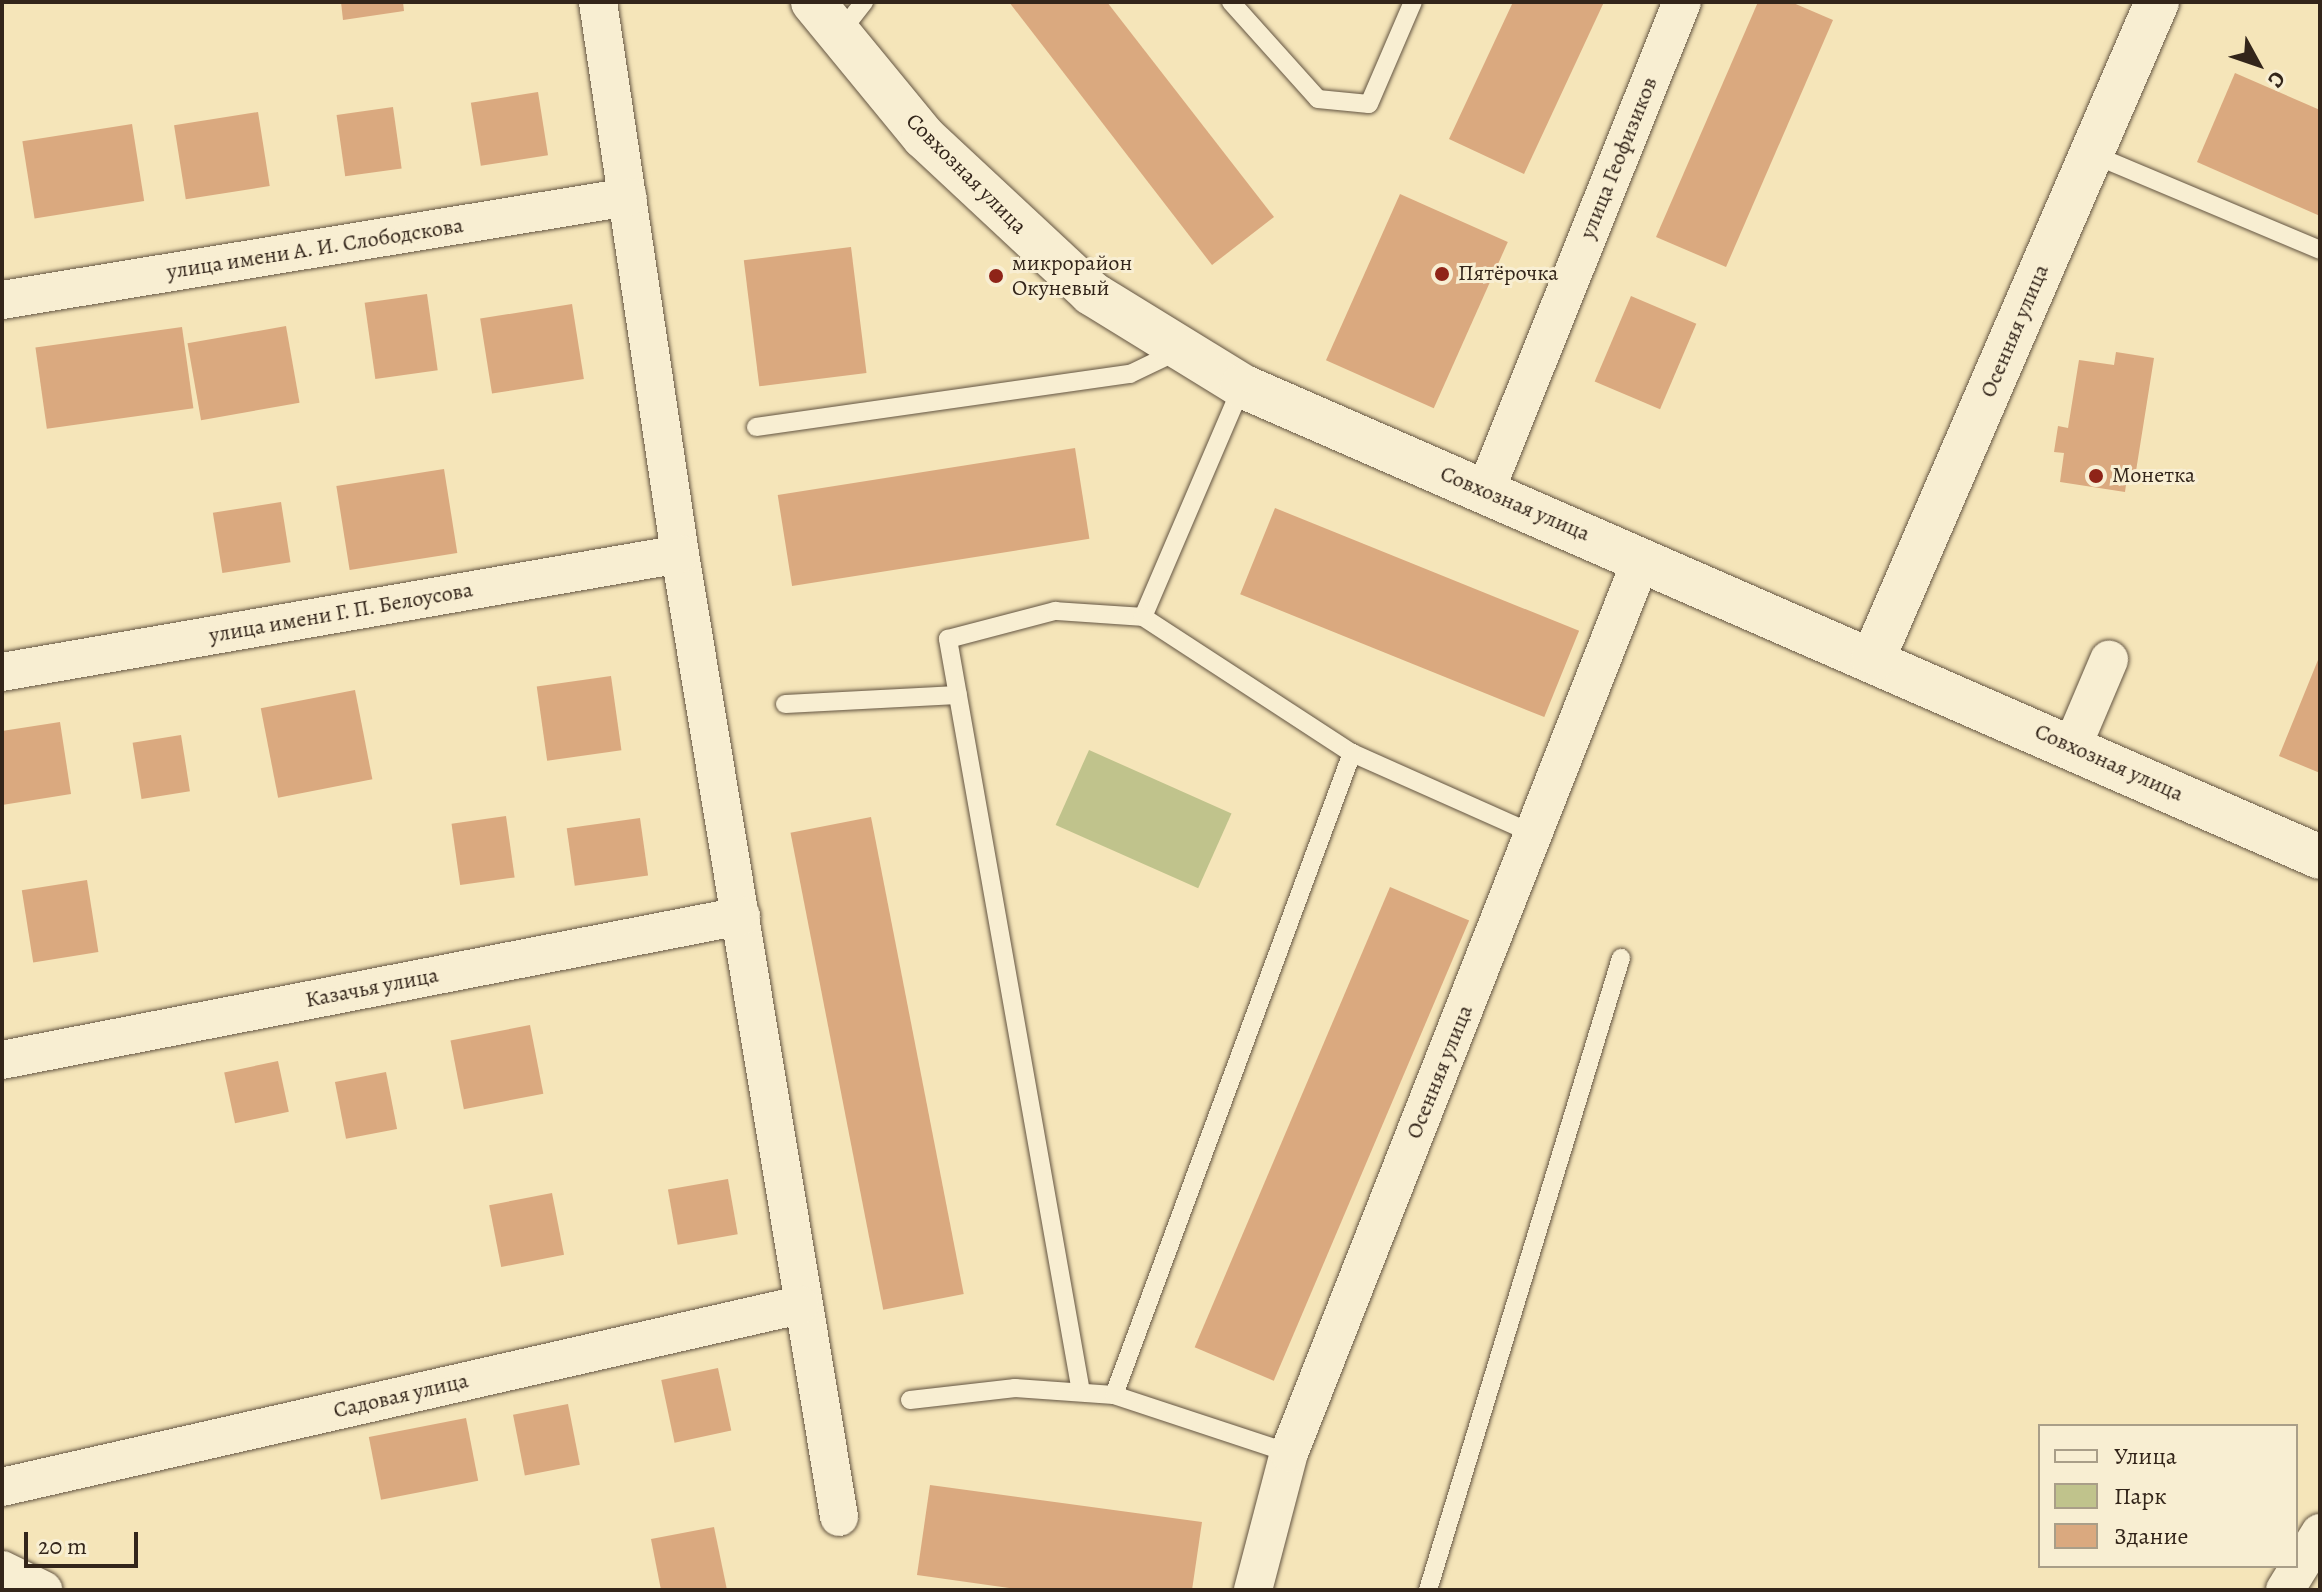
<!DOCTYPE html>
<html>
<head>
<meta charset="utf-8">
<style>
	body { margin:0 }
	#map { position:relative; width:2322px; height:1592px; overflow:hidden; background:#f5e5b9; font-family:Alegreya,serif }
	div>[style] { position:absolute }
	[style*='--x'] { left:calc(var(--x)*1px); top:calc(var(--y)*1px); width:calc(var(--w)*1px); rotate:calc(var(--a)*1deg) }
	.green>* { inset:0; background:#c0c38c; transform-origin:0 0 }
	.building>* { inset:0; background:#daa97f; transform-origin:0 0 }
	.roads { filter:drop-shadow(0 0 2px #645542) drop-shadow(0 0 2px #645542) }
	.lane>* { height:18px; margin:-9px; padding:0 9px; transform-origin:9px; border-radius:9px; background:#f8eed2 }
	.street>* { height:38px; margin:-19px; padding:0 19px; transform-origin:19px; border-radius:19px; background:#f8eed2 }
	.secondary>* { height:44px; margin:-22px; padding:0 22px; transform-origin:22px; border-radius:22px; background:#f8eed2 }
	.dots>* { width:22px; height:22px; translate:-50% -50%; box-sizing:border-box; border:4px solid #f8eed2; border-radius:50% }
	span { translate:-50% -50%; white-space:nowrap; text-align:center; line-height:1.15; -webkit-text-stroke:6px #f8eed2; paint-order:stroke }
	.street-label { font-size:22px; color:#33251a }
	.poi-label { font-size:22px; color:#33251a }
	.left { translate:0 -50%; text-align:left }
	.frame { position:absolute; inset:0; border:4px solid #33251a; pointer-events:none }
	.legend { position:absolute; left:2038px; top:1424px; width:260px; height:144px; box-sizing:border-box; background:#f8eed2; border:2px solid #a99e88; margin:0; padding:10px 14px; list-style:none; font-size:24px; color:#33251a }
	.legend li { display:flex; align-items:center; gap:16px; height:40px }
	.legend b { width:40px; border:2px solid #a99e88 }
	.north { position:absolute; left:2218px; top:24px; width:80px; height:80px; -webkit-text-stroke:6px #f8eed2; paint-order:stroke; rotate:130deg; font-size:22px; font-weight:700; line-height:32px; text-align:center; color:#33251a }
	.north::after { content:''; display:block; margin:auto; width:28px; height:36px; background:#33251a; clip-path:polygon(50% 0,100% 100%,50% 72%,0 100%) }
	.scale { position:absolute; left:24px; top:1532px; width:114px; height:36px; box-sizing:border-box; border:4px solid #33251a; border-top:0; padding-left:10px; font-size:24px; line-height:28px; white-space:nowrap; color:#33251a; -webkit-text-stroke:6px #f8eed2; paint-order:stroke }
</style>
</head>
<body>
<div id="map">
	<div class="green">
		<div style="left:1089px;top:750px;width:156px;height:82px;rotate:24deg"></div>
	</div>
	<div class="building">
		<div style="clip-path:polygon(341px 2px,403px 2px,404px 11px,343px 20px)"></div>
		<div style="clip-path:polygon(1009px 2px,1107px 2px,1274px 217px,1212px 265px)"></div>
		<div style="clip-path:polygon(1513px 2px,1604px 2px,1524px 174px,1449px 139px)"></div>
		<div style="clip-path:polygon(1758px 2px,1791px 2px,1833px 20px,1726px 267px,1656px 237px)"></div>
		<div style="clip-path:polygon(2235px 73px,2320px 110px,2320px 216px,2197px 162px)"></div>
		<div style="left:538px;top:92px;width:64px;height:68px;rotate:81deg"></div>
		<div style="left:393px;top:107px;width:62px;height:57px;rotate:82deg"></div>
		<div style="left:258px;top:112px;width:75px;height:85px;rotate:81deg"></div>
		<div style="left:132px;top:124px;width:78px;height:111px;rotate:81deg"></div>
		<div style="left:1400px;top:194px;width:118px;height:182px;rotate:24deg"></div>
		<div style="left:851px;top:247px;width:127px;height:108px;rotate:83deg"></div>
		<div style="left:427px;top:294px;width:77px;height:63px;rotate:82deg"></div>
		<div style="left:1631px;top:296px;width:71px;height:93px;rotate:23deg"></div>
		<div style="left:572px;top:304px;width:76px;height:93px;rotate:81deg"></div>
		<div style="left:286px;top:326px;width:78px;height:100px;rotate:80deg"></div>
		<div style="left:182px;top:327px;width:82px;height:148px;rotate:82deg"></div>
		<div style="clip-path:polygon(2116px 352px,2154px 358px,2136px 471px,2128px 470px,2125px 492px,2060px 482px,2064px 453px,2054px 452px,2058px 426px,2068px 428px,2079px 360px,2114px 365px)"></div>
		<div style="left:1075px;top:448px;width:92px;height:301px;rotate:81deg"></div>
		<div style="left:444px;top:469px;width:85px;height:109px;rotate:81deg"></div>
		<div style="left:281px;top:502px;width:61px;height:69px;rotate:81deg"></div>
		<div style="left:1275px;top:508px;width:328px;height:93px;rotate:22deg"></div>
		<div style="clip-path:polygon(2320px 655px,2320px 773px,2279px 756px)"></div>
		<div style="left:611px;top:676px;width:75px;height:75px;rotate:82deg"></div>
		<div style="left:355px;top:690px;width:91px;height:96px;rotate:79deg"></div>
		<div style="clip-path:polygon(60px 722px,71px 794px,2px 805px,2px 731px)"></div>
		<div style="left:181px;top:735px;width:57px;height:49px;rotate:81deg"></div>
		<div style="left:506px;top:816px;width:62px;height:55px;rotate:82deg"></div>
		<div style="left:871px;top:817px;width:486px;height:82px;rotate:79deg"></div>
		<div style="left:640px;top:818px;width:58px;height:74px;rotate:82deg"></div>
		<div style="left:87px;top:880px;width:73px;height:66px;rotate:81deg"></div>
		<div style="left:1390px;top:887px;width:86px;height:500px;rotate:23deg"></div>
		<div style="left:530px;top:1025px;width:70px;height:81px;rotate:79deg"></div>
		<div style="left:278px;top:1061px;width:52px;height:55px;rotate:78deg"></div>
		<div style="left:386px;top:1072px;width:58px;height:52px;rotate:79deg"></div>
		<div style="left:728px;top:1179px;width:56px;height:61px;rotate:80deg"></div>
		<div style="left:552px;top:1193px;width:63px;height:64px;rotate:79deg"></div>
		<div style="left:718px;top:1368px;width:64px;height:58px;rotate:78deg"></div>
		<div style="left:568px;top:1404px;width:62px;height:56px;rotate:79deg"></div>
		<div style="left:466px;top:1418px;width:64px;height:99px;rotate:79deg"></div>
		<div style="clip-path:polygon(930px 1485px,1202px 1522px,1192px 1590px,1023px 1590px,917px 1575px)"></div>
		<div style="clip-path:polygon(714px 1527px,727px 1590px,661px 1590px,651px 1539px)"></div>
	</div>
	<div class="roads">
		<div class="lane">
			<div style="--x:1231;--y:2;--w:130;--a:48.1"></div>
			<div style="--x:1318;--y:99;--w:51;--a:5.6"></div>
			<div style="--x:1369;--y:104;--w:111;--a:-66.7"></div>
			<div style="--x:839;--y:34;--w:41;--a:-52"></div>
			<div style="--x:2092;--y:154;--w:247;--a:22.8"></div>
			<div style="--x:756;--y:427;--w:378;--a:-8.1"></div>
			<div style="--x:1130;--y:374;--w:55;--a:-25.6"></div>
			<div style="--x:1143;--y:617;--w:251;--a:-66.8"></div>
			<div style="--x:785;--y:704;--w:173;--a:-3"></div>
			<div style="--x:1081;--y:1392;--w:765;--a:-100.02"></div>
			<div style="--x:948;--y:639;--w:111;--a:-14.7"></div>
			<div style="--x:1055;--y:611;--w:88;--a:3.9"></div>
			<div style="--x:1143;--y:617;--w:249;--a:33.1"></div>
			<div style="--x:1352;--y:753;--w:199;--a:24"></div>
			<div style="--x:1114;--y:1395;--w:184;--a:18.3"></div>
			<div style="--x:910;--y:1400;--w:106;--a:-6.5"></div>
			<div style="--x:1015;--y:1388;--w:99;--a:4"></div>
			<div style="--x:1114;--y:1395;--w:685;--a:-69.66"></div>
			<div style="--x:1428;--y:1590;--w:661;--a:-73.02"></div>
		</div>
		<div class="street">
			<div style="--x:598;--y:2;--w:558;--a:81.55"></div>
			<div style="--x:680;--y:554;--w:976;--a:80.62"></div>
			<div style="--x:2;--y:300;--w:634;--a:-9.34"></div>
			<div style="--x:1485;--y:492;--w:528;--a:-68.1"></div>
			<div style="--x:2;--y:672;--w:688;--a:-9.87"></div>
			<div style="--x:2072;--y:747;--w:95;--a:-67"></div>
			<div style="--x:2;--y:1060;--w:753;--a:-11.03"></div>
			<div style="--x:2;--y:1487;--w:818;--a:-12.85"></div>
			<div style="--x:2;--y:1570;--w:46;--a:26"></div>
			<div style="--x:1253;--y:1590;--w:142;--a:-75.3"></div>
			<div style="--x:1289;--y:1453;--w:962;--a:-68.48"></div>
			<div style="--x:2285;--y:1590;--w:67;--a:-58.4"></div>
		</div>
		<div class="secondary">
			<div style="--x:813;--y:2;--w:175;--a:50.6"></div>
			<div style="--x:924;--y:137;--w:229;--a:43"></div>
			<div style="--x:1091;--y:293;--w:177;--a:31.6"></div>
			<div style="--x:1242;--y:386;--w:1176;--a:23.6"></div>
			<div style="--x:1873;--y:659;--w:716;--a:-66.62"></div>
		</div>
	</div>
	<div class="dots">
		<div style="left:1442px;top:274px;background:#8f2418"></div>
		<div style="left:996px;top:276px;background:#8f2418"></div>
		<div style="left:2096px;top:476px;background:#8f2418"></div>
	</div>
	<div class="street-label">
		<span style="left:1619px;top:158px;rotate:-68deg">улица Геофизиков</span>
		<span style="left:966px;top:174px;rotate:45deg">Совхозная улица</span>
		<span style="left:315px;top:249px;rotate:-9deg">улица имени А. И. Слободскова</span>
		<span style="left:2015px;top:331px;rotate:-67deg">Осенняя улица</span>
		<span style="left:1515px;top:504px;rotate:23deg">Совхозная улица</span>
		<span style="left:341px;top:613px;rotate:-10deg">улица имени Г. П. Белоусова</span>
		<span style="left:2109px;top:763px;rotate:24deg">Совхозная улица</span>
		<span style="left:372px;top:988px;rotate:-11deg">Казачья улица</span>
		<span style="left:1440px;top:1072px;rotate:-68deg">Осенняя улица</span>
		<span style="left:401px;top:1396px;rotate:-13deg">Садовая улица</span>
	</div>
	<div class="poi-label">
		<span class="left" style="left:1012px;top:276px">микрорайон<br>Окуневый</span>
		<span class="left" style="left:1458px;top:274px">Пятёрочка</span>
		<span class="left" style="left:2112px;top:476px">Монетка</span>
	</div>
	<div class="frame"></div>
	<ul class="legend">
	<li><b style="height:10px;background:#f8eed2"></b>Улица</li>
	<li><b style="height:22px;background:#c0c38c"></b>Парк</li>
	<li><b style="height:22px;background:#daa97f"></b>Здание</li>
	</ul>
	<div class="north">С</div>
	<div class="scale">20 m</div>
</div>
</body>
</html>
